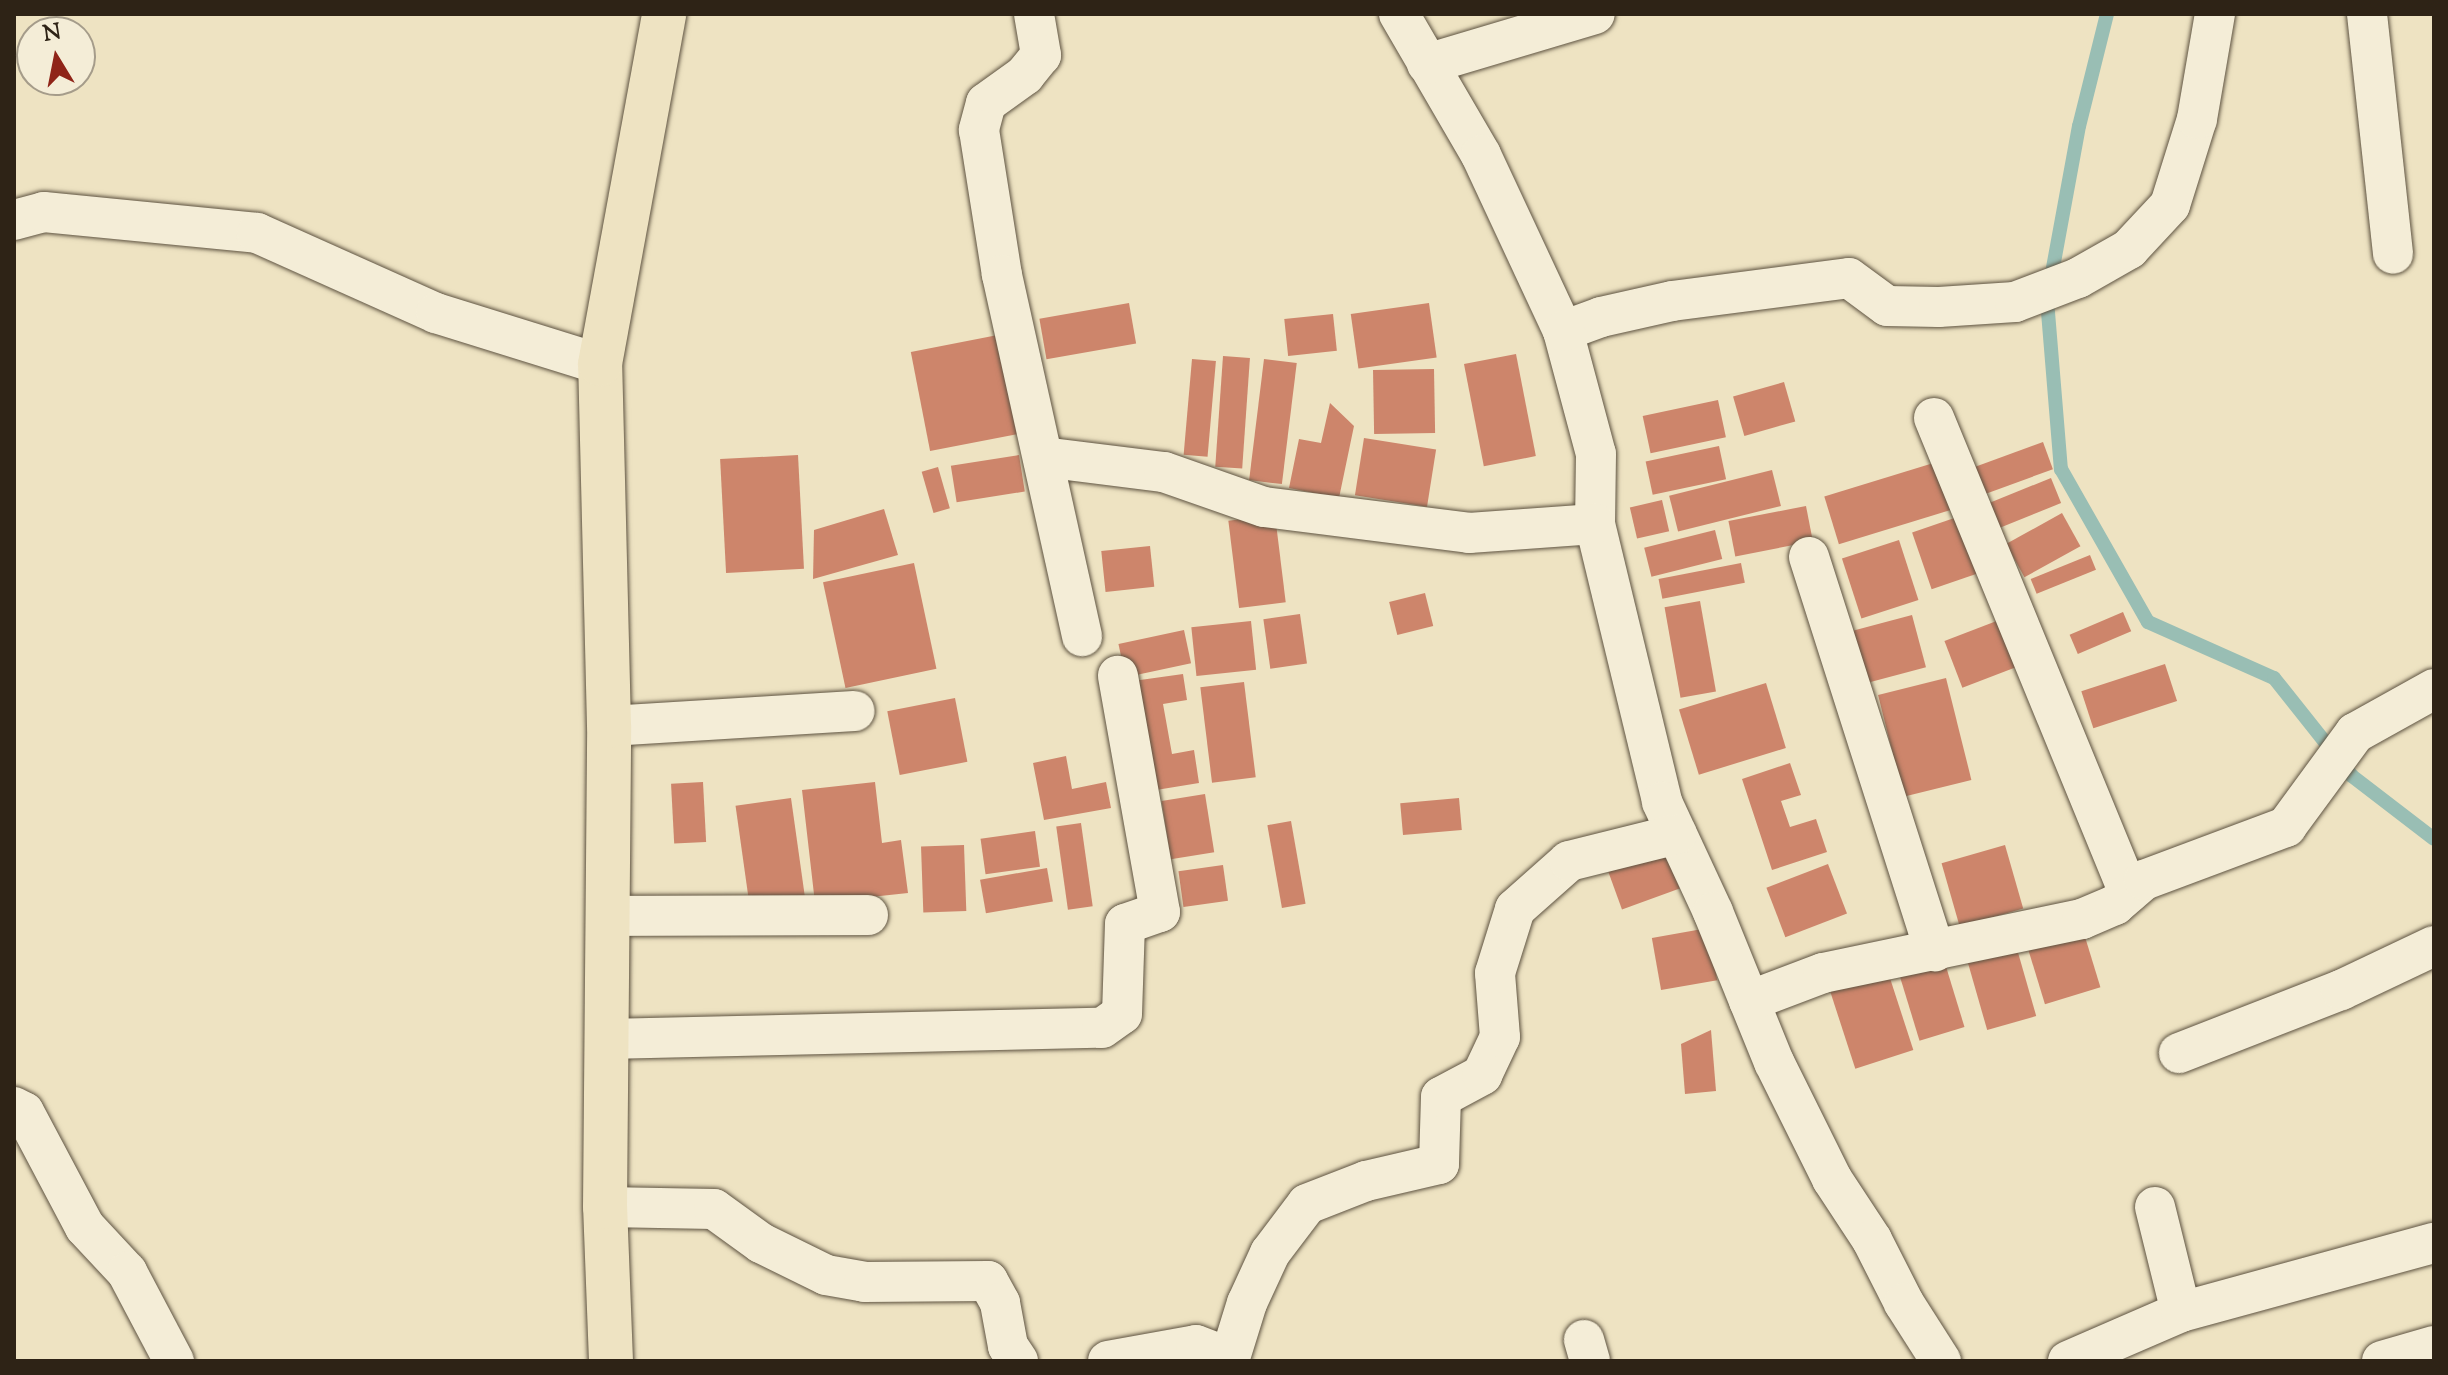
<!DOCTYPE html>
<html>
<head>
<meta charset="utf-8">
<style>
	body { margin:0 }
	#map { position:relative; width:2448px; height:1375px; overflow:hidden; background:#eee3c2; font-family:"Sorts Mill Goudy",serif }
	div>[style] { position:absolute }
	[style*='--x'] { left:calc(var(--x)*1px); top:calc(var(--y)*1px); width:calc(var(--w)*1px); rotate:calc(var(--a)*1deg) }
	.stream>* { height:14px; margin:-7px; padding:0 7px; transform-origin:7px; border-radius:7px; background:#99beb4 }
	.building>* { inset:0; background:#cd856b; transform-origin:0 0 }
	.roads { filter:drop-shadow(0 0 2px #5e5341) drop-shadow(0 0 2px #5e5341) }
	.street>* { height:40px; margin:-20px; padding:0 20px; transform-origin:20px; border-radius:20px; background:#f4edd7 }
	.primary>* { height:44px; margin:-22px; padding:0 22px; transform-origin:22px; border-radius:22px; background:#eee3c2 }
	span { translate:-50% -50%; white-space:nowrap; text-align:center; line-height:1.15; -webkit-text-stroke:6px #f4edd7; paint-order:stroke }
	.frame { position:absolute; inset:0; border:16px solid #2e2316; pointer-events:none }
	.north { position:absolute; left:16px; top:16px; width:80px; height:80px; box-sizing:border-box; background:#f4edd7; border:2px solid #a59c8a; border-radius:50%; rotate:350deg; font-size:22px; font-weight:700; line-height:32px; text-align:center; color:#2e2316 }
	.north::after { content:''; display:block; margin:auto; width:28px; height:36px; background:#8f2418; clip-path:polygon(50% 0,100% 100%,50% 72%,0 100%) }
</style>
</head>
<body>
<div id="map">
	<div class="stream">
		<div style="--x:2107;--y:14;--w:115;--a:104"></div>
		<div style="--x:2079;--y:126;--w:177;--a:100.4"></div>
		<div style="--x:2047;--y:300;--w:170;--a:85.3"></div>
		<div style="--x:2061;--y:469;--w:176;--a:60.4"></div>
		<div style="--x:2148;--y:622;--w:138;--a:24"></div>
		<div style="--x:2274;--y:678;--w:125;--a:51.5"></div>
		<div style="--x:2352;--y:776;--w:103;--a:37.5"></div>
	</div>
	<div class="building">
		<div style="left:1129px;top:303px;width:41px;height:91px;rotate:80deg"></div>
		<div style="left:1429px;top:303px;width:55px;height:79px;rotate:82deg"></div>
		<div style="left:1333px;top:314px;width:37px;height:49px;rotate:84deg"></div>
		<div style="left:1008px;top:333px;width:101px;height:99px;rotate:79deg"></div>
		<div style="left:1516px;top:354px;width:104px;height:53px;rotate:79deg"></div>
		<div style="left:1223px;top:356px;width:27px;height:111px;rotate:4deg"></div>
		<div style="left:1192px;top:359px;width:24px;height:96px;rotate:5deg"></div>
		<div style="left:1264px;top:359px;width:33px;height:122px;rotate:7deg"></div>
		<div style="left:1434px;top:369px;width:64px;height:61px;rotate:89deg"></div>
		<div style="left:1784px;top:382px;width:41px;height:53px;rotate:74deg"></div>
		<div style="left:1718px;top:400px;width:38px;height:77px;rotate:78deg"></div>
		<div style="clip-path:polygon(1330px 403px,1354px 426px,1339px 498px,1289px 488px,1299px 439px,1321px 443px)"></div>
		<div style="left:1364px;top:438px;width:73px;height:58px;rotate:9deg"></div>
		<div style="left:2043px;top:442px;width:29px;height:72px;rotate:70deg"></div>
		<div style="left:1719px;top:446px;width:34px;height:75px;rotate:78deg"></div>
		<div style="left:798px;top:455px;width:114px;height:78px;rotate:87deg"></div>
		<div style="left:1019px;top:455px;width:37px;height:69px;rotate:81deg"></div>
		<div style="left:1940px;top:461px;width:50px;height:121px;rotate:73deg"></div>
		<div style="left:938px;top:467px;width:43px;height:17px;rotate:74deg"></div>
		<div style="left:1772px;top:470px;width:37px;height:106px;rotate:76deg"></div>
		<div style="left:2051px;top:478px;width:27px;height:70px;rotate:68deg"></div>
		<div style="left:1662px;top:500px;width:32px;height:33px;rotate:77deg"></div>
		<div style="left:1806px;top:506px;width:36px;height:79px;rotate:79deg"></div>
		<div style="clip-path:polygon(884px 509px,898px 555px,813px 579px,814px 530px)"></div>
		<div style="left:2062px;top:513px;width:38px;height:64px;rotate:61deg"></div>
		<div style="left:1966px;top:514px;width:60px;height:57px;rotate:71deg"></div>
		<div style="left:1275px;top:515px;width:88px;height:47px;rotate:83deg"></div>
		<div style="left:1715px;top:530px;width:30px;height:73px;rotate:76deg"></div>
		<div style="left:1899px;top:540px;width:63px;height:60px;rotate:72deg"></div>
		<div style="left:1150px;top:546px;width:41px;height:49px;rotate:84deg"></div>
		<div style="left:2090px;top:555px;width:16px;height:64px;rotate:68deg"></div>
		<div style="left:914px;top:563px;width:108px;height:93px;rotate:78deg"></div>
		<div style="left:1741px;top:563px;width:20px;height:84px;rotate:79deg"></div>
		<div style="left:1425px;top:593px;width:34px;height:37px;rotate:76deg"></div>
		<div style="left:1700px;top:601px;width:92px;height:36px;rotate:80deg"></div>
		<div style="left:2123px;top:612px;width:21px;height:58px;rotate:67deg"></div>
		<div style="left:1300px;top:614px;width:50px;height:37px;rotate:82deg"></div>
		<div style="left:1912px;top:615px;width:54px;height:70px;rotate:75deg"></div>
		<div style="left:2007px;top:617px;width:50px;height:67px;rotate:69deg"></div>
		<div style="left:1251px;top:621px;width:49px;height:60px;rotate:84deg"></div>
		<div style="left:1184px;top:630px;width:34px;height:67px;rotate:78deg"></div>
		<div style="left:2165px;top:664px;width:39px;height:88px;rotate:72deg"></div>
		<div style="clip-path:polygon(1183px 674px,1187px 700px,1163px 704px,1172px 754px,1194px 750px,1199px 783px,1150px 791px,1133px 681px)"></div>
		<div style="left:1946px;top:678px;width:105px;height:70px;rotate:76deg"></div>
		<div style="left:1244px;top:682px;width:96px;height:44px;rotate:83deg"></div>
		<div style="left:1766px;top:683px;width:68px;height:91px;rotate:73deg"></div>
		<div style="left:955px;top:698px;width:65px;height:69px;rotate:79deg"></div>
		<div style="clip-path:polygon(1066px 756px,1072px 789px,1106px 782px,1111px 808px,1044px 820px,1033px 763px)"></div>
		<div style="clip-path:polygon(1790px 763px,1801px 795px,1781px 801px,1790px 827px,1816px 819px,1827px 852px,1772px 870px,1742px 779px)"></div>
		<div style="left:703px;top:782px;width:60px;height:32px;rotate:87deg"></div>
		<div style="clip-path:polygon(875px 782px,882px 843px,901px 840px,908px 893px,815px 903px,802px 790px)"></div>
		<div style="left:1205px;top:794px;width:59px;height:44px;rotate:81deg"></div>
		<div style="left:791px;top:798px;width:102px;height:56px;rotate:82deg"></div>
		<div style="left:1459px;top:798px;width:32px;height:59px;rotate:85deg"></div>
		<div style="left:1291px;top:821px;width:84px;height:24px;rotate:80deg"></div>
		<div style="left:1081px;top:823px;width:84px;height:25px;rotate:82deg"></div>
		<div style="left:1035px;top:831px;width:36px;height:55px;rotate:82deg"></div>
		<div style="left:1667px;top:843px;width:47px;height:65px;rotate:70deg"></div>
		<div style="left:964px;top:845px;width:66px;height:43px;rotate:88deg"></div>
		<div style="left:2005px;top:845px;width:66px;height:66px;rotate:74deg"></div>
		<div style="left:1828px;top:864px;width:53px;height:66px;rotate:69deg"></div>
		<div style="left:1223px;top:865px;width:36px;height:45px;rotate:82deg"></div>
		<div style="left:1047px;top:868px;width:34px;height:68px;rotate:80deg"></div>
		<div style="left:2082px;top:927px;width:63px;height:58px;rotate:73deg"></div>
		<div style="left:1708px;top:928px;width:53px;height:57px;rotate:80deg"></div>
		<div style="left:2015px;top:942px;width:77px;height:51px;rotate:74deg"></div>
		<div style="left:1944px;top:960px;width:70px;height:47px;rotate:73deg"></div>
		<div style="left:1888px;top:972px;width:82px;height:61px;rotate:72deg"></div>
		<div style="clip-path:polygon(1711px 1030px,1716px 1091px,1685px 1094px,1681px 1044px)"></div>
	</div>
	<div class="roads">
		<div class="street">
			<div style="--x:1034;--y:14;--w:42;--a:80.3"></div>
			<div style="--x:1041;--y:55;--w:26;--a:129"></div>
			<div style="--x:1025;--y:75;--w:48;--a:144.3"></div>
			<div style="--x:986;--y:103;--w:28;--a:105"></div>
			<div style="--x:979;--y:130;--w:147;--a:81"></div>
			<div style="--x:1002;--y:275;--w:370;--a:77.5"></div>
			<div style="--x:1399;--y:14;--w:163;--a:59.8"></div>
			<div style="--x:1481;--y:155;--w:194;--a:65"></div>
			<div style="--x:1563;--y:331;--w:127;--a:75"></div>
			<div style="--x:1596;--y:454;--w:70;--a:90.8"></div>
			<div style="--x:1595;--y:524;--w:286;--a:76.4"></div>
			<div style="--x:1662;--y:802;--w:121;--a:65.1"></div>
			<div style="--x:1713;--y:912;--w:162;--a:67.9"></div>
			<div style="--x:1774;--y:1062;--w:131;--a:63.6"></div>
			<div style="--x:1832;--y:1179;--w:73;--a:56.7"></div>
			<div style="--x:1872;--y:1240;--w:71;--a:63.1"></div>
			<div style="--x:1904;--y:1303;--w:69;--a:57.5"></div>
			<div style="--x:2367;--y:14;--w:241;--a:83.8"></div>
			<div style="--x:1427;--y:64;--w:175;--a:-16.6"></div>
			<div style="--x:14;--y:220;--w:31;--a:-15"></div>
			<div style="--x:44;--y:212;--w:214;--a:5.6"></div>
			<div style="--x:257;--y:233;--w:196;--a:24.1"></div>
			<div style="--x:436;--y:313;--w:172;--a:17.3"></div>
			<div style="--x:1563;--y:331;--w:40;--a:-20.2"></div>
			<div style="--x:1601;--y:317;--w:73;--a:-12.7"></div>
			<div style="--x:1672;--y:301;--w:178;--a:-7.4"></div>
			<div style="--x:1849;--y:278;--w:47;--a:36.4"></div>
			<div style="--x:1887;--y:306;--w:52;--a:1.1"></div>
			<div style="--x:1939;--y:307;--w:76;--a:-3.8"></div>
			<div style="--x:2015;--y:302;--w:67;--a:-20.9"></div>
			<div style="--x:2078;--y:278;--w:59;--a:-29.6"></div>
			<div style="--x:2129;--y:249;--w:60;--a:-47"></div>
			<div style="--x:2170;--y:205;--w:90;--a:-72.6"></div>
			<div style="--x:2197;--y:119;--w:107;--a:-80.3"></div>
			<div style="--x:1934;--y:418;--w:513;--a:67.68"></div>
			<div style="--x:1043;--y:457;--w:122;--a:7.1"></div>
			<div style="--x:1164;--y:472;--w:106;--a:19.3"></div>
			<div style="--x:1264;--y:507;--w:207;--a:7.2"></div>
			<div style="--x:1469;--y:533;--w:126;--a:-4.1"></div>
			<div style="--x:1809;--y:557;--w:414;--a:72.3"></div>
			<div style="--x:609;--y:726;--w:246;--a:-3.5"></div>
			<div style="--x:607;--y:916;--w:261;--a:-0.2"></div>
			<div style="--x:1749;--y:1001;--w:79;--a:-20.7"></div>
			<div style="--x:1823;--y:973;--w:265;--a:-11.8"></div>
			<div style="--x:2082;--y:919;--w:36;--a:-23"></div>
			<div style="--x:2115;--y:905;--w:38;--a:-41"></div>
			<div style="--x:2144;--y:880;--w:152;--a:-20.5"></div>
			<div style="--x:2286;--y:827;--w:117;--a:-53.7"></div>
			<div style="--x:2355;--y:733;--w:90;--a:-29.1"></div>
			<div style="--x:606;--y:1039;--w:496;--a:-1.3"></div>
			<div style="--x:1102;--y:1028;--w:24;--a:-35"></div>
			<div style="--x:1122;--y:1014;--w:90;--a:-88.1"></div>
			<div style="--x:1125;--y:924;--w:37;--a:-19"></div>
			<div style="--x:1160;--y:912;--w:240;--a:-100.1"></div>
			<div style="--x:2179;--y:1053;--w:174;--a:-21.3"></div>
			<div style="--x:2341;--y:990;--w:103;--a:-25.3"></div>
			<div style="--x:14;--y:1107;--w:11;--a:27"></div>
			<div style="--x:24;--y:1112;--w:130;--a:62.1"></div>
			<div style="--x:85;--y:1227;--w:62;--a:47"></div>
			<div style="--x:127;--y:1272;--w:101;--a:62.2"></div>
			<div style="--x:605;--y:1207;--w:109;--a:1.1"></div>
			<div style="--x:714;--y:1209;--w:58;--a:35.9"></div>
			<div style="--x:761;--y:1243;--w:72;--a:26.2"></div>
			<div style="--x:826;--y:1275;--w:39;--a:10"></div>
			<div style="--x:864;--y:1282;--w:124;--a:-0.5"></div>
			<div style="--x:988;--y:1281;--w:25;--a:61"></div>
			<div style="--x:1000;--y:1303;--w:44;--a:79.5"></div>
			<div style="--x:1008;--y:1346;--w:18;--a:56"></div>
			<div style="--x:2155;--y:1207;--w:108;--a:76.1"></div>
			<div style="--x:1584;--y:1340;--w:22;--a:74"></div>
			<div style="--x:1108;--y:1361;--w:89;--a:-10.3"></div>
			<div style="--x:1196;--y:1345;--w:36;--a:21"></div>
			<div style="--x:1229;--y:1361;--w:61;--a:-72.8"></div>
			<div style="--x:1247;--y:1303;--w:55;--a:-65.3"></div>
			<div style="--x:1270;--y:1253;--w:61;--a:-52.9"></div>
			<div style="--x:1307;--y:1204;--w:63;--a:-21.3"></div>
			<div style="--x:1366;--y:1181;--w:75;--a:-13.1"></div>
			<div style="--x:1439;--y:1164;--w:67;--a:-88.3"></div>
			<div style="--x:1441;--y:1097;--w:47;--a:-28.2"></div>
			<div style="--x:1482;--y:1075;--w:42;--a:-64.7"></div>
			<div style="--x:1500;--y:1037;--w:64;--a:-94.5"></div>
			<div style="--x:1495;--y:973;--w:67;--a:-72.6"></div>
			<div style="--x:1515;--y:909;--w:72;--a:-41.6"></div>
			<div style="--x:1569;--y:861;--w:111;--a:-14"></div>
			<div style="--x:2068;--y:1361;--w:123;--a:-23.4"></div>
			<div style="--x:2181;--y:1312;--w:262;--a:-15.3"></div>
			<div style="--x:2382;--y:1361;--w:54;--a:-16.1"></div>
		</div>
		<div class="primary">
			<div style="--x:611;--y:1361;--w:154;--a:-92.2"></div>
			<div style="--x:605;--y:1207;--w:481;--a:-89.5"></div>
			<div style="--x:609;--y:726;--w:362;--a:-91.4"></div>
			<div style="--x:600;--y:364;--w:356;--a:-79.6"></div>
		</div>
	</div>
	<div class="frame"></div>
	<div class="north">N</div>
</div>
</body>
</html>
